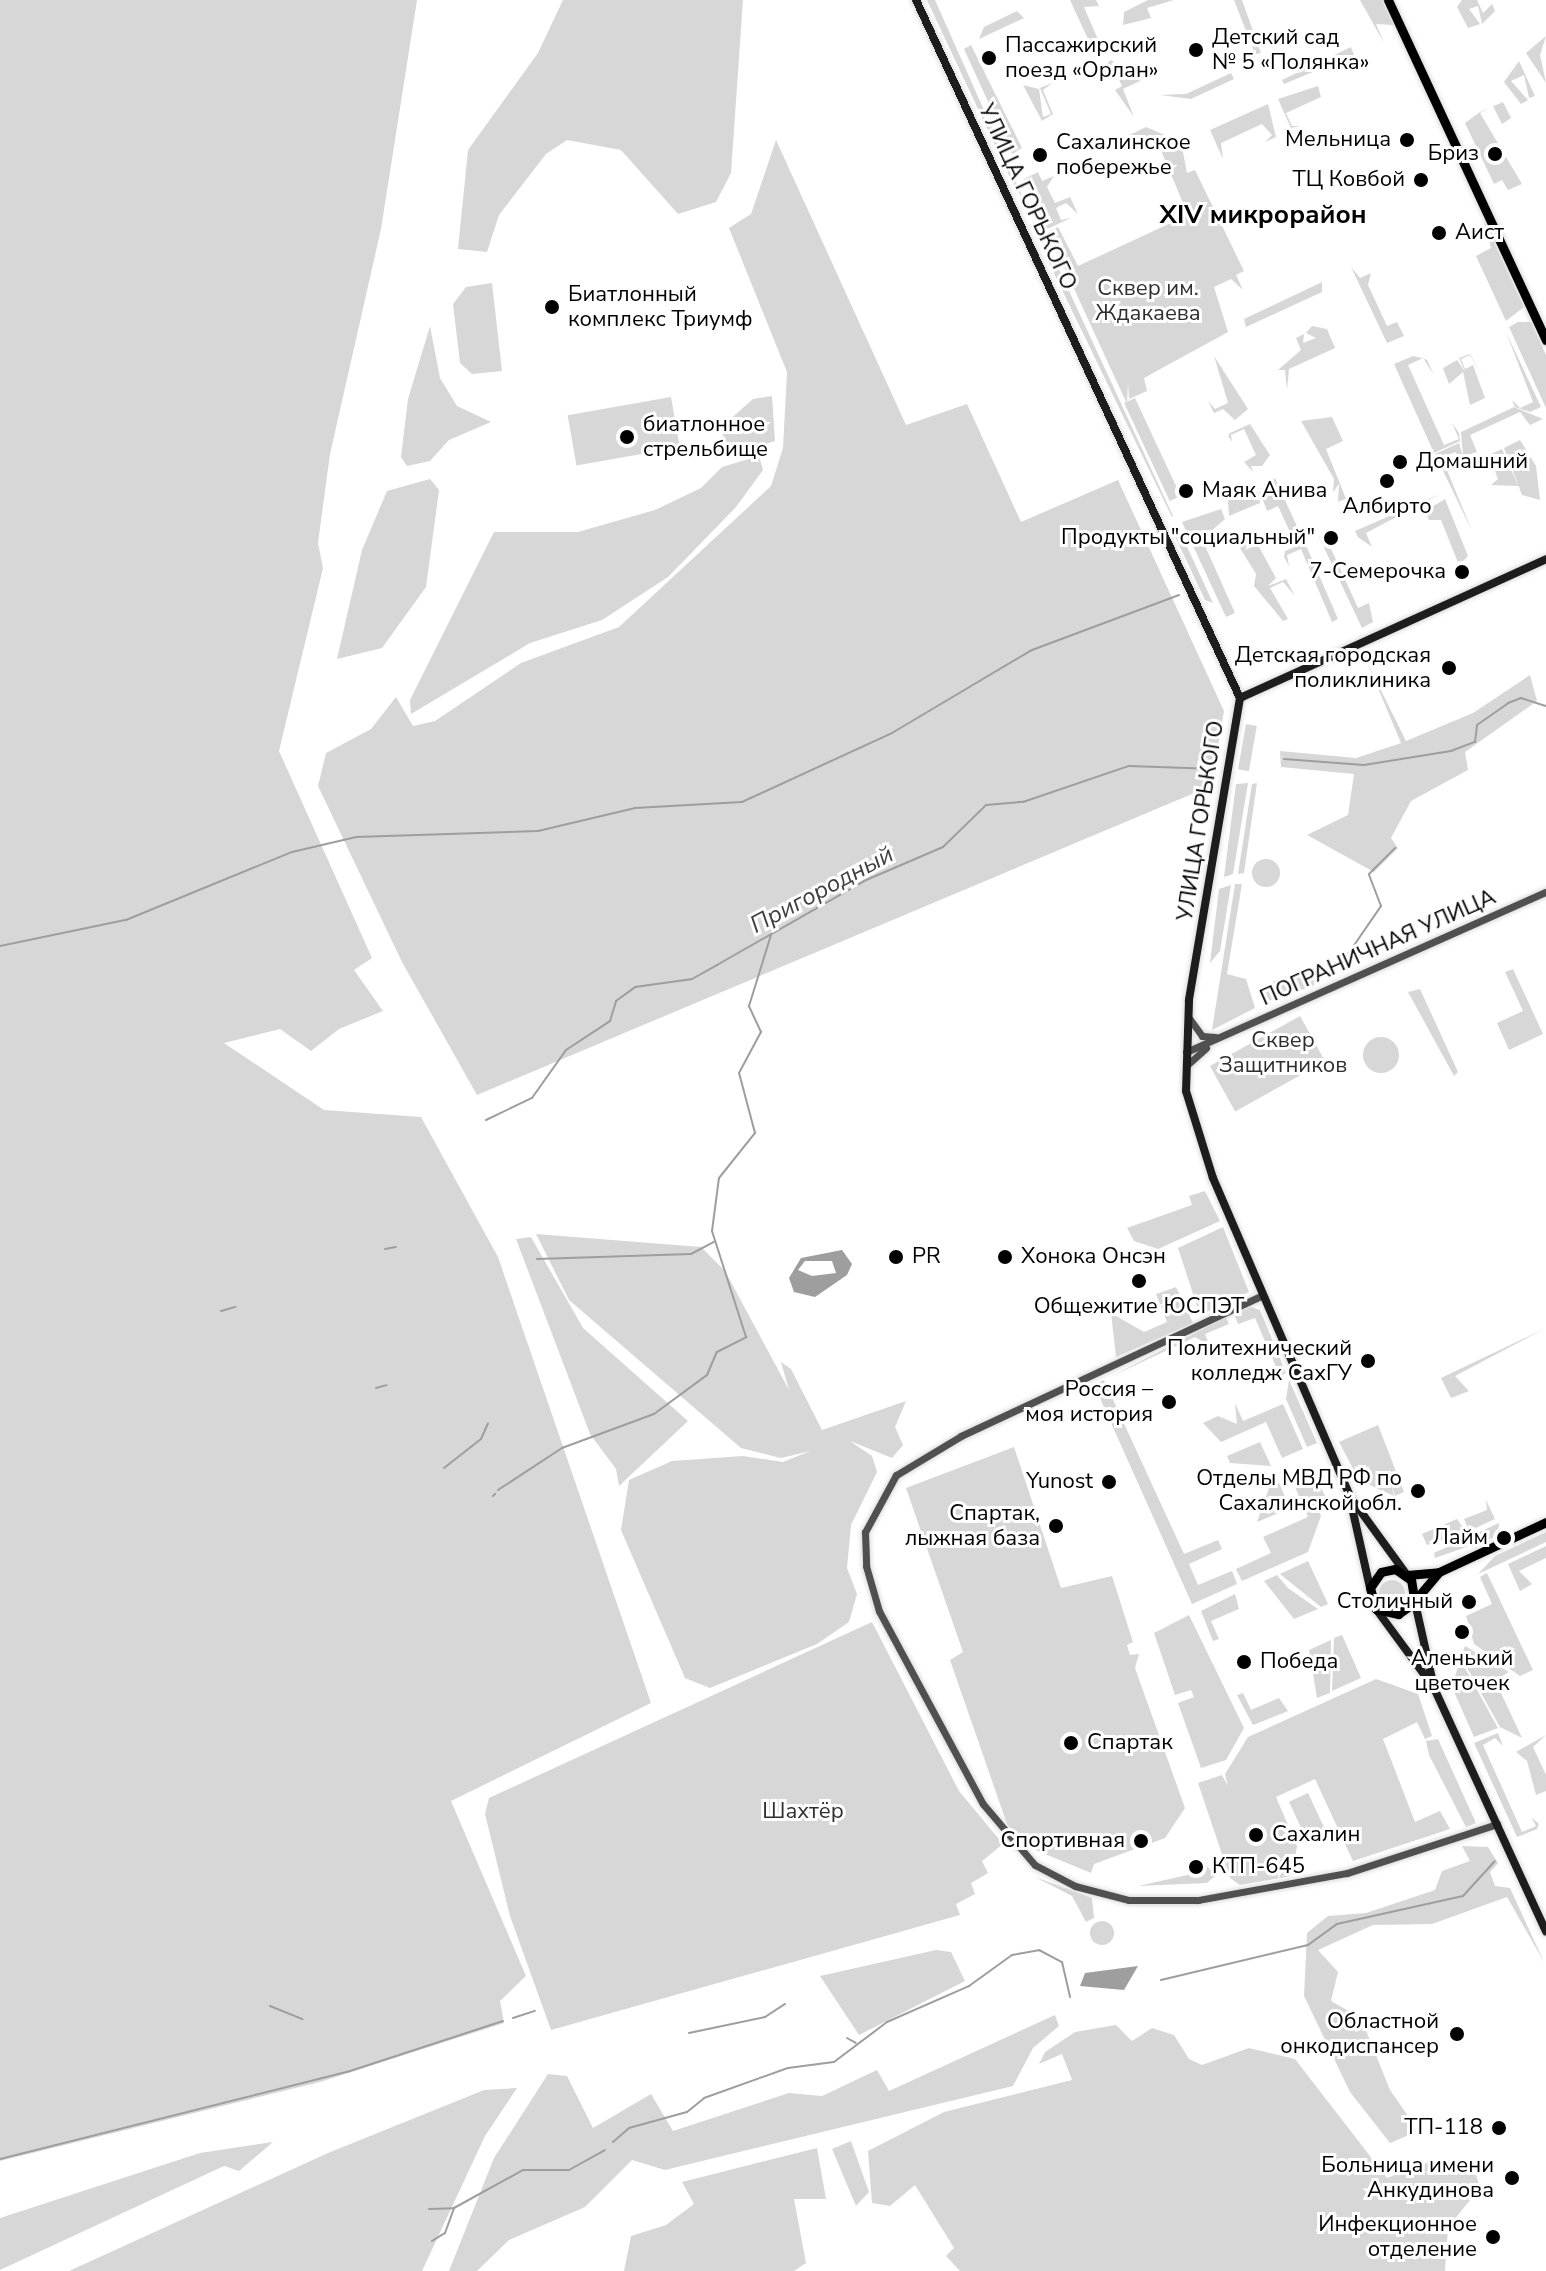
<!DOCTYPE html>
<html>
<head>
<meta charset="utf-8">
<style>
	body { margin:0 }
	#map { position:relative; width:1546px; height:2271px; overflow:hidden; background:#fff; font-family:"Nunito Sans",sans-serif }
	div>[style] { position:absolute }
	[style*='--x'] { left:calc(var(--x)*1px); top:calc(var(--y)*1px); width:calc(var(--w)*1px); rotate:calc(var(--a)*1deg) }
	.green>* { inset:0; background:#d7d7d7; transform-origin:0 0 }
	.round { border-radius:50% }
	.water>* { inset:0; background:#9e9e9e }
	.stream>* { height:2px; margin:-1px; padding:0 1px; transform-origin:1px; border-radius:1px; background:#9e9e9e }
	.roads { filter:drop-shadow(0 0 2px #dbdbdb) drop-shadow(0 0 2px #dbdbdb) }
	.tertiary>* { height:7px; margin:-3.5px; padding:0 3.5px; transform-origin:3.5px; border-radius:3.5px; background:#505050 }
	.secondary>* { height:8px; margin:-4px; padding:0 4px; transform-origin:4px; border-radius:4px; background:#1d1d1d }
	.primary>* { height:9px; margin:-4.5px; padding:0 4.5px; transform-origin:4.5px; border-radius:4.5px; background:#000 }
	.dots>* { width:22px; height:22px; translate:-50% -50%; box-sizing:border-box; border:4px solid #fff; border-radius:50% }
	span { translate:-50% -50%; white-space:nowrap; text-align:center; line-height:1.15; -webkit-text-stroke:6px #fff; paint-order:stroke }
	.poi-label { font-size:22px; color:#000 }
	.left { translate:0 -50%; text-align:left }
	.right { translate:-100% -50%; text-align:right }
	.street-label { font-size:22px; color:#000 }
	.park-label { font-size:22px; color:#2e2e2e }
	.water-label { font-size:24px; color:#3f3f3f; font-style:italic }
	.quarter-label { font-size:26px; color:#000; font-weight:700 }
</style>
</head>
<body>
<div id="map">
	<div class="green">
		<div style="clip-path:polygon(0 0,417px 0,381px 229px,330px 454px,318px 543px,323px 568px,279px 751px,372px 958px,354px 970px,383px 1011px,339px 1029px,311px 1051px,280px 1029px,224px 1043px,324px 1110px,421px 1117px,498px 1257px,651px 1703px,451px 1801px,526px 1976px,500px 2001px,504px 2023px,320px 2082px,0 2161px)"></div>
		<div style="clip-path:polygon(563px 0,743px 0,731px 173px,716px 202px,678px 214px,621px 150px,567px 140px,546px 154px,499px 215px,487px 252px,458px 249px,468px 150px,538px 53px)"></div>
		<div style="clip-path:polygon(927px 0,935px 0,1024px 200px,1013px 184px)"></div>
		<div style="clip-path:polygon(1070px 0,1096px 0,1099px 6px,1084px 7px,1102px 49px,1093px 50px)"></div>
		<div style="clip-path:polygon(1148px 0,1174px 0,1147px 8px,1151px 18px,1123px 25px,1124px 12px)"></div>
		<div style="clip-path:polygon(1234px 0,1242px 0,1261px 53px,1255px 54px)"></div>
		<div style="clip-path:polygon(1360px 0,1382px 0,1394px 25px,1376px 24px,1384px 43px)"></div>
		<div style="clip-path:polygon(1462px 0,1477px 0,1483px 13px,1492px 4px,1495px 11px,1482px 24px,1478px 6px,1469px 9px,1480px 24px,1468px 28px,1457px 7px)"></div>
		<div style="clip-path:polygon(1017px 11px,1024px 18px,979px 39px,984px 27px)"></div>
		<div style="clip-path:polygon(1546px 36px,1540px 55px,1546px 83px,1526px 53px)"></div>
		<div style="clip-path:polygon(971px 45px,1022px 148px,1012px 154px,964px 49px)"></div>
		<div style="clip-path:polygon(1351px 47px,1354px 55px,1284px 84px,1282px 80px)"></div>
		<div style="clip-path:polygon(1111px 60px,1119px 68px,1130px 64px,1140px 81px,1123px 89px,1134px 117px,1115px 90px,1122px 86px,1116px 73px,1098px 80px,1095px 73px)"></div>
		<div style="clip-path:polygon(1519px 61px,1535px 96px,1529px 98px,1524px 75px,1511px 81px,1528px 100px,1521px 104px,1504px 82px)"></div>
		<div style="clip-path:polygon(1049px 67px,1055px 81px,1043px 90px,1053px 114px,1042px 121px,1023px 85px,1039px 89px,1043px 117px,1051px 114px,1040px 88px,1052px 83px)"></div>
		<div style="clip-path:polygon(1231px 73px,1234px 79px,1191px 99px,1160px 95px,1186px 94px)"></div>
		<div style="clip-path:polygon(1318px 86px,1321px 97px,1286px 113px,1292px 126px,1300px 126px,1291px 128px,1278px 99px)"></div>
		<div style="clip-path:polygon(1503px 102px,1511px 118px,1502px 124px,1493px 106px,1480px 113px,1522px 184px,1508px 190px,1502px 180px,1494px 184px,1465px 123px,1480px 112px)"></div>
		<div style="clip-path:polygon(1268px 104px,1276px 137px,1265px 142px,1272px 135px,1262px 124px,1221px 143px,1223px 159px,1210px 130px)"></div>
		<div style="clip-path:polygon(1146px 127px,1181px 142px,1187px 173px,1195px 170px,1244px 271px,1236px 275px,1243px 290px,1231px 279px,1214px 287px,1228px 332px,1144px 378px,1147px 391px,1129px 399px,1128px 382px,1127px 404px,1048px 232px,1058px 227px,1078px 266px,1188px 215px,1155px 136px,1113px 151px,1111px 144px)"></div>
		<div style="clip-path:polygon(776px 140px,906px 425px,967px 404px,1021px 522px,1118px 480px,1224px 711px,1211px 786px,477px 1095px,402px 962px,318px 786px,326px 753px,371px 729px,396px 697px,413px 726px,435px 721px,521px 663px,619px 627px,771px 486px,783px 448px,787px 372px,729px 228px,751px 214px)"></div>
		<div style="clip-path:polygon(1038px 172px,1042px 181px,1054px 176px,1047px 187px,1055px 203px,1070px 197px,1078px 214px,1066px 203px,1056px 208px,1061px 220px,1071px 218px,1047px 229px,1024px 179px)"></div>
		<div style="clip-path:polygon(1484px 221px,1524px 307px,1506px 321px,1476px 256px,1491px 248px)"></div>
		<div style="clip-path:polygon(1052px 254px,1173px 516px,1172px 517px,1046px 257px)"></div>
		<div style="clip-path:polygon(1351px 267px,1360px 278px,1371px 273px,1368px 285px,1387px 326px,1397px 322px,1404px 336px,1387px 343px)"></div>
		<div style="clip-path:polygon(1322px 282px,1322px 292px,1246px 327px,1244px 319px)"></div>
		<div style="clip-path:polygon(492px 283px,502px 371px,472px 374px,460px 363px,453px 304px,466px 287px)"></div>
		<div style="clip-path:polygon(1518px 322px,1531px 322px,1546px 355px,1546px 408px,1509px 327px)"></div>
		<div style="clip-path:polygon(430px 326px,440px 378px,457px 406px,491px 422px,449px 440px,430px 461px,407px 466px,401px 457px,408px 399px)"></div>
		<div style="clip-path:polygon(1312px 326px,1327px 329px,1335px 348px,1289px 369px,1287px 390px,1285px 370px,1278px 370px,1301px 350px,1296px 338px,1304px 334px,1303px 343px,1316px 338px,1306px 333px)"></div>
		<div style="clip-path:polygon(1506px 332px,1541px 407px,1530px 412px,1515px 407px,1512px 400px,1520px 408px,1533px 402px)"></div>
		<div style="clip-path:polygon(1470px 354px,1486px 382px,1470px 355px,1461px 359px,1465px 369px,1473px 365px,1485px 398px,1470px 405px,1463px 372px,1449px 384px,1443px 368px,1457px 360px,1465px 372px,1459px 358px)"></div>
		<div style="clip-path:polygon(1214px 356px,1248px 409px,1235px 420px,1223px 409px,1214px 413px,1208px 401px,1215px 409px,1228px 403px)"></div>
		<div style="clip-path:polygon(1413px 356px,1422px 358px,1427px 360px,1434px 375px,1423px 358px,1408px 365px,1444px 445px,1459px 439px,1452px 423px,1459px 433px,1460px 441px,1434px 453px,1394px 364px)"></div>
		<div style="clip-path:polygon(772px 396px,775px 441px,715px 459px,727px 422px,753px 399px)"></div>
		<div style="left:671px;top:397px;width:51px;height:105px;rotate:80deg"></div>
		<div style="left:1135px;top:398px;width:108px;height:12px;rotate:65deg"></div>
		<div style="clip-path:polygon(1514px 407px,1543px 419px,1530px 425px,1520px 412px,1507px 418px,1470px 435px,1477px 452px,1463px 456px,1461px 432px)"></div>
		<div style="clip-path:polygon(1332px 417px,1343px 441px,1326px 449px,1353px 516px,1345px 499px,1338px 502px,1339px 484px,1333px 492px,1334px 479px,1301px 421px)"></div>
		<div style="clip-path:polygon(1250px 424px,1270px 455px,1262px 466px,1251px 466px,1253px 472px,1244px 462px,1256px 455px,1244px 429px,1231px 435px,1232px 442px,1228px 436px,1230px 433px)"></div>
		<div style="clip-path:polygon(1520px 440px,1536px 466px,1540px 500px,1522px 495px,1504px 448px)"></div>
		<div style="clip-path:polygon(1459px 443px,1464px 460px,1455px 452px,1442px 458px,1472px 531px,1435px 454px)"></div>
		<div style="clip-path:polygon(1502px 449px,1517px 483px,1519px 486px,1491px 485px,1498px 479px,1489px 455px)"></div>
		<div style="clip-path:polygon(759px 456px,763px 470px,736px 507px,668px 577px,602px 620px,530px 643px,411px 714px,410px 700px,494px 532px,578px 532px,655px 510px,701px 488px,722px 467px)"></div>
		<div style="clip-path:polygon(1275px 478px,1300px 533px,1279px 543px,1270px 530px,1276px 538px,1290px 532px,1278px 506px,1267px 511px,1260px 492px)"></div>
		<div style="clip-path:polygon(430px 479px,439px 490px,426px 587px,382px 648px,337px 659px,362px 550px,387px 491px)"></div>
		<div style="clip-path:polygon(1258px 492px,1260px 503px,1229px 516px,1228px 499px)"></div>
		<div style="clip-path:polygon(1440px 494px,1366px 533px,1372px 547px,1358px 537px,1355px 531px)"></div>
		<div style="clip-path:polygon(1445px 499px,1468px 556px,1459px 565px,1441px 520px,1429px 520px,1425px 511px)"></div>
		<div style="clip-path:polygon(1221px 509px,1225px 519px,1202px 539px,1235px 613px,1226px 617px,1182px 522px)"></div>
		<div style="clip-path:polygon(1177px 525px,1213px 603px,1205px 600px,1173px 532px)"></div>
		<div style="clip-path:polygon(1330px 532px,1326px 538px,1358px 608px,1369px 603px,1373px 622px,1362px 628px,1319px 537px)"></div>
		<div style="clip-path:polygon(1250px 540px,1245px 550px,1258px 545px,1276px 578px,1268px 586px,1286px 579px,1295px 596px,1283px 582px,1270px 588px,1288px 619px,1283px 621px,1254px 586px,1256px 574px,1240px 548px)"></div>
		<div style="clip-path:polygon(1305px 543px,1338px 619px,1332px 622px,1301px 549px,1287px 555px,1289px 566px,1284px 557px,1285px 551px)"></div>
		<div style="clip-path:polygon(1367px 662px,1406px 741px,1473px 713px,1530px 675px,1537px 701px,1465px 752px,1468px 770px,1411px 801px,1391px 838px,1398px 848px,1374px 872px,1307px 835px,1348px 815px,1354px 774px,1281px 767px,1280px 751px,1356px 758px,1401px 743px)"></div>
		<div style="left:1246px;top:724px;width:11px;height:46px;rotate:10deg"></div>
		<div style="clip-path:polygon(1248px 783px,1233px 874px,1224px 877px,1236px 784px)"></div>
		<div style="clip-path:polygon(1257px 783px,1244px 873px,1238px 874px,1252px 784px)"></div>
		<div class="round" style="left:1252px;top:859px;width:28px;height:28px"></div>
		<div style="clip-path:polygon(1235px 884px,1242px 884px,1227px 974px,1246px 979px,1255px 1008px,1212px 1030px)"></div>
		<div style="clip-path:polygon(1231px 885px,1220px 951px,1210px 963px,1219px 889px)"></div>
		<div style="clip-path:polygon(1312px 966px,1316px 985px,1268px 1001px,1262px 986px)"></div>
		<div style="clip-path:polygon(1513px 969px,1543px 1034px,1509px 1050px,1497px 1023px,1523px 1011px,1505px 972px)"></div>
		<div style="clip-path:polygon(1420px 989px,1458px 1072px,1454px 1076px,1408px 992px)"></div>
		<div style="left:1300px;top:1016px;width:52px;height:103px;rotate:61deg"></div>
		<div class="round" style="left:1363px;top:1037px;width:36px;height:36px"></div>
		<div style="clip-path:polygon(1205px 1191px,1220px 1221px,1158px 1249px,1134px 1241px,1127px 1228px,1192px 1205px,1189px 1196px)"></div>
		<div style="clip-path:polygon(1223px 1227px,1249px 1292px,1200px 1315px,1178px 1248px)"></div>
		<div style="clip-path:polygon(536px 1234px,701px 1247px,725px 1271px,789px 1390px,781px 1362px,791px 1369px,822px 1430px,906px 1401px,895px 1427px,903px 1445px,892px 1458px,850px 1441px,872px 1456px,877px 1472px,851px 1525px,847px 1568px,857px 1594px,849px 1622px,817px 1644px,710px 1688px,685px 1678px,621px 1530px,629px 1480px,672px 1461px,743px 1456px,783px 1462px,810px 1451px,781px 1458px,741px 1448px,569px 1300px)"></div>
		<div style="clip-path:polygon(531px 1237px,583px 1328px,688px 1421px,619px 1486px,616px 1469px,590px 1434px,516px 1239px)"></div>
		<div style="clip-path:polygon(1176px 1287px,1193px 1323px,1116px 1357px,1111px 1313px,1144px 1332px,1167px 1322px,1156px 1294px)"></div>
		<div style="clip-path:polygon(1251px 1307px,1260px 1310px,1286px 1373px,1280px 1376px,1255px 1318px,1238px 1324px,1234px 1314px)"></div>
		<div style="clip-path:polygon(1226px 1317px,1229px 1324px,1205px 1334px,1210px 1346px,1195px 1337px,1110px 1377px)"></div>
		<div style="clip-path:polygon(1546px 1328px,1455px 1376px,1469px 1391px,1451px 1398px,1441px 1378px)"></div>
		<div style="clip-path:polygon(1104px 1380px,1184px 1554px,1218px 1540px,1222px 1549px,1189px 1564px,1198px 1585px,1232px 1571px,1237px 1584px,1192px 1604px,1099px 1396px,1095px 1384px)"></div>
		<div style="clip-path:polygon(1289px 1380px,1317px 1443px,1307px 1447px,1286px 1399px)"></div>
		<div style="clip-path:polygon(1235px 1403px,1243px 1421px,1283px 1404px,1303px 1449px,1282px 1458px,1266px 1422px,1221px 1442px,1203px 1423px,1218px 1416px,1237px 1424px)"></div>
		<div style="clip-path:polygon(1378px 1425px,1404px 1492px,1395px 1496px,1391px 1483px,1394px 1496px,1359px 1480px,1339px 1442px)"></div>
		<div style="clip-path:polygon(1260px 1442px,1271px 1466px,1230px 1463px,1227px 1456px)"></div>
		<div style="clip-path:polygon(1014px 1447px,1061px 1588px,1112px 1576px,1133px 1642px,1127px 1645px,1130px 1655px,1139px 1654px,1135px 1668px,1185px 1808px,1165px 1838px,1094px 1864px,1091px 1873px,1028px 1847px,1007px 1824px,950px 1660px,963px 1652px,906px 1488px)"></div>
		<div style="clip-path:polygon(1313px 1471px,1325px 1496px,1314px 1501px,1321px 1516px,1308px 1552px,1242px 1581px,1236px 1569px,1271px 1553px,1263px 1537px,1308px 1517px,1292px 1480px)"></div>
		<div style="clip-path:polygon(1279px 1483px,1290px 1508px,1257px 1522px,1269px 1488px)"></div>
		<div style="clip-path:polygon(1486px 1500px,1495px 1519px,1469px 1531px,1464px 1519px,1487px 1510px)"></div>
		<div style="clip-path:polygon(1457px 1519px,1466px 1532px,1427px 1545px,1422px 1534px)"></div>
		<div style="clip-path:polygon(1499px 1523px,1498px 1536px,1435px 1558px,1434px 1553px)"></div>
		<div style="clip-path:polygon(1546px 1532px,1546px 1542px,1478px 1574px,1495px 1556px)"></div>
		<div style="clip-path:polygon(1546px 1546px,1546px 1558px,1519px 1571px,1532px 1584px,1520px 1591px,1508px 1564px)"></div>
		<div style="clip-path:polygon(1308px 1561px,1328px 1604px,1321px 1607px,1280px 1574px)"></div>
		<div style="clip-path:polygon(1487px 1573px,1533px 1670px,1520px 1676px,1474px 1644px,1466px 1616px,1492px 1604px,1480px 1577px)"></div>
		<div style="clip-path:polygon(1277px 1575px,1288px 1588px,1318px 1609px,1294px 1619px,1264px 1581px)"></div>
		<div class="round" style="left:1379px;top:1580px;width:26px;height:26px"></div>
		<div style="clip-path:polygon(1235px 1594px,1239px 1609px,1211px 1621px,1219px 1639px,1213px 1641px,1201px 1611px)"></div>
		<div style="clip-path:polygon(1189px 1615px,1244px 1728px,1226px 1760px,1201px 1768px,1178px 1703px,1194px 1697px,1191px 1690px,1175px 1695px,1154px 1633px)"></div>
		<div style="clip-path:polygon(872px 1622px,959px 1791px,1003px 1844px,982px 1861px,988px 1873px,971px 1883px,975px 1894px,956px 1904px,960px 1915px,551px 2030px,510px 1916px,485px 1814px,489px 1798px)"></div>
		<div style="clip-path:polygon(1342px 1635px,1361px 1678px,1332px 1691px,1334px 1638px)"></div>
		<div style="clip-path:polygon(1331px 1640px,1330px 1693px,1317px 1698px,1309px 1650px)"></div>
		<div style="clip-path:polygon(1465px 1646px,1509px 1672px,1495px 1680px,1522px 1738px,1500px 1727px,1461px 1657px)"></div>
		<div style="clip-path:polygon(1460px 1659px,1498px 1728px,1474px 1737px,1452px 1687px)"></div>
		<div style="clip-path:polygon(1376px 1679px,1418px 1694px,1432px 1736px,1425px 1739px,1417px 1722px,1383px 1739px,1415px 1822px,1440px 1811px,1450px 1829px,1353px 1861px,1315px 1779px,1276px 1797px,1297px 1846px,1292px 1876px,1240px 1885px,1230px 1878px,1198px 1783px,1222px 1775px,1228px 1786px,1225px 1774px,1248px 1737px)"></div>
		<div style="clip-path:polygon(1243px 1693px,1251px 1710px,1279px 1698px,1288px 1711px,1253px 1725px,1237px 1695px)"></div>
		<div style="clip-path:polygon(1498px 1733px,1503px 1746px,1495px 1738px,1483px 1745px,1522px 1832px,1536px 1826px,1531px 1817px,1539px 1824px,1537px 1829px,1517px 1837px,1474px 1743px)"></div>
		<div style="clip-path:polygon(1546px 1735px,1533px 1747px,1546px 1775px,1546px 1791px,1536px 1795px,1527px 1761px,1516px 1752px)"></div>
		<div style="clip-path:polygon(1438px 1739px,1476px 1823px,1466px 1827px,1429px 1755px,1426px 1741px)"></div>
		<div style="left:1308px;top:1793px;width:41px;height:21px;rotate:65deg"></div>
		<div style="clip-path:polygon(1462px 1846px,1488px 1847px,1498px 1863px,1490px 1872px,1495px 1886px,1510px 1888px,1544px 1962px,1507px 1897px,1432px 1924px,1373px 1925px,1318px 1950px,1338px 1972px,1331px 2001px,1361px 2018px,1390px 2090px,1413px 2123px,1409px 2135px,1390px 2143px,1350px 2092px,1304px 1996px,1307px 1933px,1328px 1916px,1366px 1913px,1435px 1890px,1442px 1871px,1470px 1861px)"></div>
		<div style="clip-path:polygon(1203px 1861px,1215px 1876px,1207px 1883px,1138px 1886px,1192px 1874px,1190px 1864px)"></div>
		<div style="clip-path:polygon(1035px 1877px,1092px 1898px,1094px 1918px,1086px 1922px,1072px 1896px)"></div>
		<div class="round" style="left:1090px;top:1921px;width:24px;height:24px"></div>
		<div style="clip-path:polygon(936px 1950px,951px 1952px,965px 1981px,859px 2035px,820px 1976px)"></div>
		<div style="clip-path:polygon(1055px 2015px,1059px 2026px,1033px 2048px,1013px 2086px,665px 2170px,632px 2160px,585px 2207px,509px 2240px,477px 2271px,449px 2271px,494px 2158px,548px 2074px,567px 2076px,593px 2128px,651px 2094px,673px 2131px,789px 2093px,822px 2096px,877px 2070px,889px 2091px)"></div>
		<div style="clip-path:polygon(1116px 2025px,1132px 2041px,1152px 2028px,1174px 2035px,1189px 2059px,1202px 2065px,1249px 2048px,1295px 2059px,1387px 2178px,1440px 2158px,1474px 2168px,1480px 2188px,1448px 2227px,1445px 2271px,960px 2271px,946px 2256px,954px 2248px,915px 2185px,890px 2206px,872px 2203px,868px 2151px,944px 2112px,1072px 2080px,1062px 2054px,1039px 2064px,1045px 2052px,1075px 2032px)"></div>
		<div style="clip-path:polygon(517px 2088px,485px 2136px,422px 2271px,69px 2271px,328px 2153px,484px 2090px)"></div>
		<div style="clip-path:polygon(851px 2141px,869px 2192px,856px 2206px,832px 2149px)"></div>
		<div style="clip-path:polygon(273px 2142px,239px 2171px,224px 2166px,0 2270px,0 2218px,200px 2153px)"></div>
		<div style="clip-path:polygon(817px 2148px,826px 2199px,794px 2199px,806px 2263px,794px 2271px,624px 2271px,631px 2236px,666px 2225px,694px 2204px,682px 2182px)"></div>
	</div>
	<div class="water">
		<div style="clip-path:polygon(evenodd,842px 1250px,852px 1264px,847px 1275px,815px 1297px,794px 1292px,789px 1278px,801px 1258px,842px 1250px,805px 1261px,832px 1261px,836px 1273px,812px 1276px,798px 1270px,805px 1261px)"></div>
		<div style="clip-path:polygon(1138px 1966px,1124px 1990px,1080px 1986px,1085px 1973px)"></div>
	</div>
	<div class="stream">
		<div style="--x:1284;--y:759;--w:80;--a:4.3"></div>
		<div style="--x:1364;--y:765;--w:88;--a:-9.1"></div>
		<div style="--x:1451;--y:751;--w:26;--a:-21"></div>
		<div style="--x:1475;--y:742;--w:17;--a:-83"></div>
		<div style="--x:1477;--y:725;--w:38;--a:-35"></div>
		<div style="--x:1508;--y:703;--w:14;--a:-21"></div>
		<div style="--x:1521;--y:698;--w:26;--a:18"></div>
		<div style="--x:0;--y:946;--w:129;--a:-11.7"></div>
		<div style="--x:126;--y:920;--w:179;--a:-22.3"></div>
		<div style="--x:292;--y:852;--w:66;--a:-13.2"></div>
		<div style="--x:356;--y:837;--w:182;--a:-1.9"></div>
		<div style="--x:538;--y:831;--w:100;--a:-13.3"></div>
		<div style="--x:635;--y:808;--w:107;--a:-3.2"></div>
		<div style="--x:742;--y:802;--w:165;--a:-24.7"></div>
		<div style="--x:892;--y:733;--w:163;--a:-30.7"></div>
		<div style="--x:1032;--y:650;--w:157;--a:-20.5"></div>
		<div style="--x:1349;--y:963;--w:7;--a:-117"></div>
		<div style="--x:1346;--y:957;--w:62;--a:-55.5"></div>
		<div style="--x:1381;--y:906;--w:34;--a:-111"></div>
		<div style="--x:1369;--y:874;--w:37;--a:-45"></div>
		<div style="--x:486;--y:1120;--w:51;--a:-25.6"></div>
		<div style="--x:532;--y:1098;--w:59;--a:-54.7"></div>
		<div style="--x:566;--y:1050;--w:53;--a:-33.4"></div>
		<div style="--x:610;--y:1021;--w:21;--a:-73"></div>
		<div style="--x:616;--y:1001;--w:24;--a:-36"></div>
		<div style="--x:635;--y:987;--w:58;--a:-8"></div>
		<div style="--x:692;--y:979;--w:29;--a:-29"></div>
		<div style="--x:717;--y:965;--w:169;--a:-29.7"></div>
		<div style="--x:864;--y:881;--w:86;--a:-23.3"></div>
		<div style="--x:943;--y:847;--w:60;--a:-44.3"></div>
		<div style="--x:986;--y:805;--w:37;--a:-5"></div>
		<div style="--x:1023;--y:802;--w:112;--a:-18.8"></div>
		<div style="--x:1129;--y:766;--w:87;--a:2"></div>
		<div style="--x:385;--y:1249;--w:11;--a:-10"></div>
		<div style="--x:537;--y:1259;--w:154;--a:-1.9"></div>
		<div style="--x:691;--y:1254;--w:26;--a:-28"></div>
		<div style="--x:221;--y:1311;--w:15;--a:-16"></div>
		<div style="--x:376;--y:1388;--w:11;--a:-15"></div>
		<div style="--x:444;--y:1468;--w:47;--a:-38.1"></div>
		<div style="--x:481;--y:1439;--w:17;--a:-66"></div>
		<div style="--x:498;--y:1490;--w:77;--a:-33.3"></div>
		<div style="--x:562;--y:1448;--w:98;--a:-20.3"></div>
		<div style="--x:654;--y:1414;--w:66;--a:-36.3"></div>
		<div style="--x:707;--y:1375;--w:25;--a:-67"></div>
		<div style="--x:717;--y:1352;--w:33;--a:-27"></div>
		<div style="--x:746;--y:1337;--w:111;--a:-107.8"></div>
		<div style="--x:712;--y:1231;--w:53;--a:-82.5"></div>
		<div style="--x:719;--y:1178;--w:58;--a:-51.3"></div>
		<div style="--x:755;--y:1133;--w:62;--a:-104.9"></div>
		<div style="--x:739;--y:1073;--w:47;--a:-61.8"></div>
		<div style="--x:761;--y:1032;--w:29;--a:-115"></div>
		<div style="--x:749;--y:1006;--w:74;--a:-72.8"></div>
		<div style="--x:493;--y:1496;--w:3;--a:-45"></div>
		<div style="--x:1161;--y:1980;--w:151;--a:-13.4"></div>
		<div style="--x:1308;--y:1945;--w:36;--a:-36"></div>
		<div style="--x:1337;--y:1924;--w:129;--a:-12.5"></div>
		<div style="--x:1463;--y:1896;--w:47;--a:-47.6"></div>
		<div style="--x:270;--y:2006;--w:35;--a:22"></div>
		<div style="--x:513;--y:2018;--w:23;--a:-18"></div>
		<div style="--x:689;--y:2033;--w:78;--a:-11.9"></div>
		<div style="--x:765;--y:2017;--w:24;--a:-33"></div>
		<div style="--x:847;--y:2038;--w:10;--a:29"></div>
		<div style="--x:613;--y:2142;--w:21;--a:-41"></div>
		<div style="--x:629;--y:2128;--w:60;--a:-15.4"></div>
		<div style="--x:687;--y:2112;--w:22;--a:-39"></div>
		<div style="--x:704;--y:2098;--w:89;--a:-19.7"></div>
		<div style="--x:788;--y:2068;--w:46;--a:-7.4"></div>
		<div style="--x:834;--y:2062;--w:66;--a:-37"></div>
		<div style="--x:887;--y:2022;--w:90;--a:-23.7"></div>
		<div style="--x:969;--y:1986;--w:53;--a:-35.8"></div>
		<div style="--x:1012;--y:1955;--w:27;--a:-10"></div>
		<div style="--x:1039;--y:1950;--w:26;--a:28"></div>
		<div style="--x:1062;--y:1962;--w:36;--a:77"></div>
		<div style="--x:0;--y:2159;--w:358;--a:-14.1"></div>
		<div style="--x:347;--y:2072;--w:164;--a:-18.1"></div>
		<div style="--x:429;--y:2209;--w:25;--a:-2"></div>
		<div style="--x:454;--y:2208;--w:79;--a:-28.8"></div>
		<div style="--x:523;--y:2170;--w:46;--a:0"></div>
		<div style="--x:569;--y:2170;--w:41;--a:-29.1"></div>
		<div style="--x:432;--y:2241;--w:15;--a:-32"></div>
		<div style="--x:445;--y:2233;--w:27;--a:-70"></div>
	</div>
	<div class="roads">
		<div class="tertiary">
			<div style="--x:1189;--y:1018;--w:22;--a:54"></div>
			<div style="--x:1202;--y:1036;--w:13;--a:4"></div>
			<div style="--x:1186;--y:1052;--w:394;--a:-24"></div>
			<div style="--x:1186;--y:1066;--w:27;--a:-42"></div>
			<div style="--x:1263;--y:1295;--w:333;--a:155"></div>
			<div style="--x:961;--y:1436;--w:76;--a:149"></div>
			<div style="--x:896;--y:1475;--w:65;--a:118.5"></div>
			<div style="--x:865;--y:1532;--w:34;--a:88"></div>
			<div style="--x:866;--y:1566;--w:47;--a:73.9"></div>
			<div style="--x:879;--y:1611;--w:219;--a:61.7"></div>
			<div style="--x:983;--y:1804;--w:80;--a:49.6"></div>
			<div style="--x:1035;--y:1865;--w:45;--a:27.7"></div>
			<div style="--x:1075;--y:1886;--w:56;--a:14.5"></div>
			<div style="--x:1129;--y:1900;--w:69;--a:0"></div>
			<div style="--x:1198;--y:1900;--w:151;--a:-10.3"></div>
			<div style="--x:1347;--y:1873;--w:158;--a:-18.1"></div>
		</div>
		<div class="secondary">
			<div style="--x:916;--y:0;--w:770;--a:65.1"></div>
			<div style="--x:1240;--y:698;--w:307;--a:99.6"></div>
			<div style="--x:1189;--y:1001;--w:90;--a:91.9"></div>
			<div style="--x:1186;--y:1091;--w:91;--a:72.8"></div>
			<div style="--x:1213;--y:1178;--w:344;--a:66.7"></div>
			<div style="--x:1349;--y:1494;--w:96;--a:77.4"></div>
			<div style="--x:1240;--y:698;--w:336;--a:-24.4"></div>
			<div style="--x:1351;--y:1498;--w:95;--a:54"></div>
			<div style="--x:1414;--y:1598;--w:87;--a:77.4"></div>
			<div style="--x:1376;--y:1609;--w:98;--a:53.7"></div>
			<div style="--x:1434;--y:1688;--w:268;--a:65.3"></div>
		</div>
		<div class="primary">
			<div style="--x:1388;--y:0;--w:375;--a:65.1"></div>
			<div style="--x:1407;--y:1575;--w:32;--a:-5"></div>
			<div style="--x:1439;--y:1572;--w:118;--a:-25"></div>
			<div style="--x:1414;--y:1598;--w:18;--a:-99"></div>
			<div style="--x:1411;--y:1580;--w:19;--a:-145"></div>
			<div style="--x:1395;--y:1569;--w:14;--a:168"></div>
			<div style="--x:1381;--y:1572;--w:19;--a:125"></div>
			<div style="--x:1370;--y:1588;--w:22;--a:74"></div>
			<div style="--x:1376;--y:1609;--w:23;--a:13"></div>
			<div style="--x:1398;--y:1614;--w:16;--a:-35"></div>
			<div style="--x:1411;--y:1605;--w:43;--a:-49.7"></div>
		</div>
	</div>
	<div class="dots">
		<div style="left:1196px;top:50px;background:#000"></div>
		<div style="left:989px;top:58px;background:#000"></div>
		<div style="left:1407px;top:140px;background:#000"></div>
		<div style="left:1495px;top:154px;background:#000"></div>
		<div style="left:1040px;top:155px;background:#000"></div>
		<div style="left:1421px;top:180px;background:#000"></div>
		<div style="left:1439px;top:233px;background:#000"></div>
		<div style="left:552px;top:307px;background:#000"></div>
		<div style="left:627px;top:437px;background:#000"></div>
		<div style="left:1400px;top:462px;background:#000"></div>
		<div style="left:1387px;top:481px;background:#000"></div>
		<div style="left:1186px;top:491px;background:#000"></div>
		<div style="left:1331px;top:538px;background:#000"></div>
		<div style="left:1462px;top:572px;background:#000"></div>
		<div style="left:1449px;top:668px;background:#000"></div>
		<div style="left:896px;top:1257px;background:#000"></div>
		<div style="left:1005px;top:1257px;background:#000"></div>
		<div style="left:1139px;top:1281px;background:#000"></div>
		<div style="left:1368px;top:1361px;background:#000"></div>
		<div style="left:1169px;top:1402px;background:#000"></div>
		<div style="left:1109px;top:1482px;background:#000"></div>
		<div style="left:1418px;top:1491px;background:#000"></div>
		<div style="left:1056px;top:1526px;background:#000"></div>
		<div style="left:1504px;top:1538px;background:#000"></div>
		<div style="left:1469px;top:1602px;background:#000"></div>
		<div style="left:1462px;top:1632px;background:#000"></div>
		<div style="left:1244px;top:1662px;background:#000"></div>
		<div style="left:1071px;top:1743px;background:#000"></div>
		<div style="left:1256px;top:1835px;background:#000"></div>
		<div style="left:1141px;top:1841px;background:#000"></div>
		<div style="left:1196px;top:1867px;background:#000"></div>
		<div style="left:1457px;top:2034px;background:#000"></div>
		<div style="left:1499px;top:2128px;background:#000"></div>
		<div style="left:1512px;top:2178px;background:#000"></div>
		<div style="left:1493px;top:2237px;background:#000"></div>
	</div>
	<div class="poi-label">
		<span class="left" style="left:1212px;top:50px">Детский сад<br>№ 5 «Полянка»</span>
		<span class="left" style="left:1005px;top:58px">Пассажирский<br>поезд «Орлан»</span>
		<span class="right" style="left:1391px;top:140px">Мельница</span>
		<span class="left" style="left:1056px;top:155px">Сахалинское<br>побережье</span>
		<span class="right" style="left:1479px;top:154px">Бриз</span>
		<span class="right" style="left:1405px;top:180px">ТЦ Ковбой</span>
		<span class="left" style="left:1455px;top:233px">Аист</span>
		<span class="left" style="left:568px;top:307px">Биатлонный<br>комплекс Триумф</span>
		<span class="left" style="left:643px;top:437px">биатлонное<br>стрельбище</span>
		<span class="left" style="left:1416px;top:462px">Домашний</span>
		<span class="left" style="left:1202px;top:491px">Маяк Анива</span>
		<span style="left:1387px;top:507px">Албирто</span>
		<span class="right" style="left:1315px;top:538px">Продукты "социальный"</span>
		<span class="right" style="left:1446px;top:572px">7-Семерочка</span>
		<span class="right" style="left:1431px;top:668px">Детская городская<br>поликлиника</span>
		<span class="left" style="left:912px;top:1257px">PR</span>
		<span class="left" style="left:1021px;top:1257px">Хонока Онсэн</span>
		<span style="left:1139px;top:1307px">Общежитие ЮСПЭТ</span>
		<span class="right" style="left:1352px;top:1361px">Политехнический<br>колледж СахГУ</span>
		<span class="right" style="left:1153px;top:1402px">Россия –<br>моя история</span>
		<span class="right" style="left:1402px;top:1491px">Отделы МВД РФ по<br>Сахалинской обл.</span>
		<span class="right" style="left:1093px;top:1482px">Yunost</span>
		<span class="right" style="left:1040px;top:1526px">Спартак,<br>лыжная база</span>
		<span class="right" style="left:1488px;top:1538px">Лайм</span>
		<span class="right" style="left:1453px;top:1602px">Столичный</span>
		<span style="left:1462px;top:1671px">Аленький<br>цветочек</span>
		<span class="left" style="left:1260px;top:1662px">Победа</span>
		<span class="left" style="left:1087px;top:1743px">Спартак</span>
		<span class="left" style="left:1272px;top:1835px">Сахалин</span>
		<span class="right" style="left:1125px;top:1841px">Спортивная</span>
		<span class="left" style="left:1212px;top:1867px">КТП-645</span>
		<span class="right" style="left:1439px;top:2034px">Областной<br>онкодиспансер</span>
		<span class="right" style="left:1483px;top:2128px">ТП-118</span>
		<span class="right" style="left:1494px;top:2178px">Больница имени<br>Анкудинова</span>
		<span class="right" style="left:1477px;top:2237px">Инфекционное<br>отделение</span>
	</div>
	<div class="street-label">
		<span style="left:1027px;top:197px;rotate:65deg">УЛИЦА ГОРЬКОГО</span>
		<span style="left:1201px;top:821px;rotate:-81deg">УЛИЦА ГОРЬКОГО</span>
		<span style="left:1378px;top:948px;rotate:-24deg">ПОГРАНИЧНАЯ УЛИЦА</span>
	</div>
	<div class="park-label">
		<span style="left:1148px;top:301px">Сквер им.<br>Ждакаева</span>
		<span style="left:1283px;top:1053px">Сквер<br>Защитников</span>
		<span style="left:803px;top:1812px">Шахтёр</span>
	</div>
	<div class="water-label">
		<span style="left:822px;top:890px;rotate:-28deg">Пригородный</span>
	</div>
	<div class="quarter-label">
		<span style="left:1263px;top:215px">XIV микрорайон</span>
	</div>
</div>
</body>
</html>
